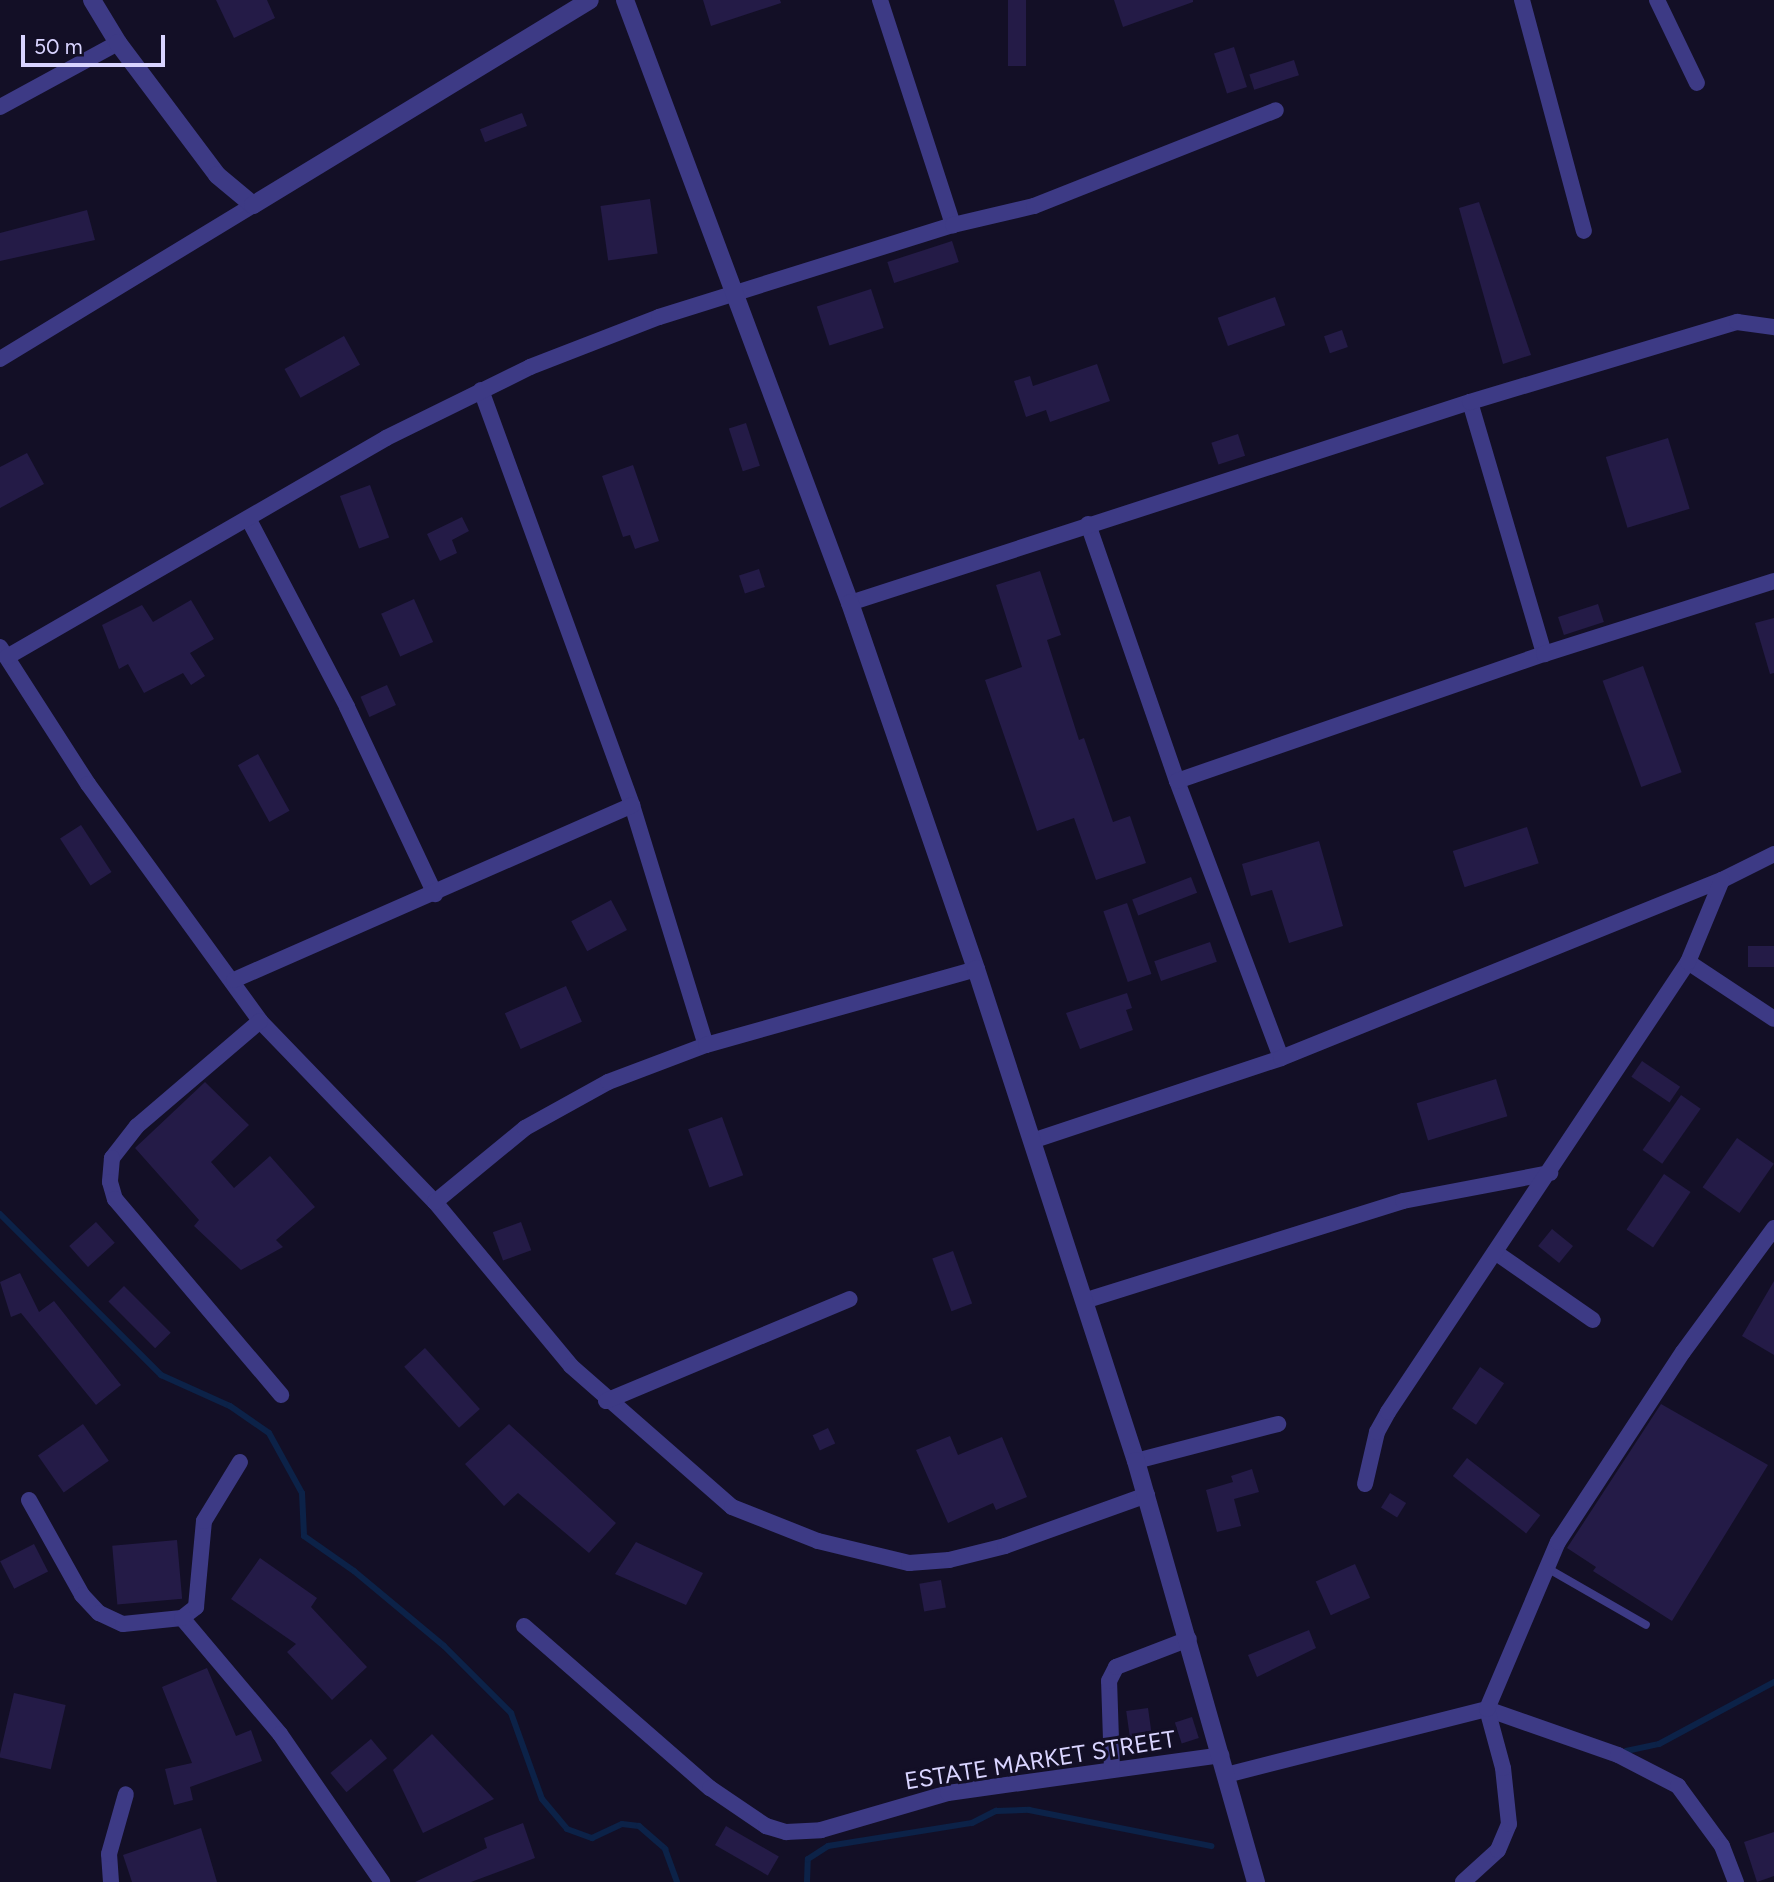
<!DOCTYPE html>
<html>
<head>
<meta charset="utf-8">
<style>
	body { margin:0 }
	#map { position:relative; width:1774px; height:1882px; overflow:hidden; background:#130f26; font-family:Figtree,sans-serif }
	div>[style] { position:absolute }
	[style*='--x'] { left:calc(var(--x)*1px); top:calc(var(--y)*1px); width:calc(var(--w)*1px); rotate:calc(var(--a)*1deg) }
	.stream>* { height:6px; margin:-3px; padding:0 3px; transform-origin:3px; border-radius:3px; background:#0c2248 }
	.building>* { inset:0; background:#241b47; transform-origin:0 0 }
	.service>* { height:8px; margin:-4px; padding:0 4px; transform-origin:4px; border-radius:4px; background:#3d3a85 }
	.minor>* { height:16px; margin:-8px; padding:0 8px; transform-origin:8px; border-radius:8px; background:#3d3a85 }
	.tertiary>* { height:18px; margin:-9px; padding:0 9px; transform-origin:9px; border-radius:9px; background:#3d3a85 }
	span { translate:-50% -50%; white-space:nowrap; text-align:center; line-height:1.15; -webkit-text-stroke:6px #130f26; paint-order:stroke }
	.street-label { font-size:24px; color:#d9d4ff }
	.scale { position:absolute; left:21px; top:35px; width:144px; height:32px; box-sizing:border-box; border:4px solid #d9d4ff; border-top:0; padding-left:9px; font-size:21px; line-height:24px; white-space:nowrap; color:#d9d4ff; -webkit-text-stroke:5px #130f26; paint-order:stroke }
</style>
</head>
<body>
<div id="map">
	<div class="stream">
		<div style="--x:0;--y:1214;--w:228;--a:45"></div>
		<div style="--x:161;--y:1375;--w:76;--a:24.2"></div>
		<div style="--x:230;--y:1406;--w:47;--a:34.7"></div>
		<div style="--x:269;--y:1433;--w:68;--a:61.2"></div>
		<div style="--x:302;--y:1493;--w:43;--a:87.3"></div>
		<div style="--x:304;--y:1536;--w:61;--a:35"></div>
		<div style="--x:354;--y:1571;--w:117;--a:39.8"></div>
		<div style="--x:444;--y:1646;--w:95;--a:45"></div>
		<div style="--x:511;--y:1713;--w:91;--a:70.2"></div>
		<div style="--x:542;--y:1799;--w:39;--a:50"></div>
		<div style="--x:567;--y:1829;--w:27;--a:20"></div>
		<div style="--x:592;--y:1838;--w:33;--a:-25"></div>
		<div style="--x:622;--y:1824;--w:17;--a:7"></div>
		<div style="--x:639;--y:1826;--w:35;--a:41"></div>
		<div style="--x:665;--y:1849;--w:35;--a:70"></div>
		<div style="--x:1626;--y:1751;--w:34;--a:-12"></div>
		<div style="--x:1659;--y:1744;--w:131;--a:-28.3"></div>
		<div style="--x:807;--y:1882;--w:23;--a:-88"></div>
		<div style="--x:808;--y:1859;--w:24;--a:-33"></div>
		<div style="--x:828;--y:1846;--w:146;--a:-9.1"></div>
		<div style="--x:972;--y:1823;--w:27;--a:-27"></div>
		<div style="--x:996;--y:1811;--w:33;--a:-2"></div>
		<div style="--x:1029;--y:1810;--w:186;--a:11.2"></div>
	</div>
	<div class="building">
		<div style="clip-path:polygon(216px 0,267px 0,275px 18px,234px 38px)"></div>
		<div style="clip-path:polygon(703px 0,780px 0,781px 3px,711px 26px)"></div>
		<div style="left:1008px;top:0;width:18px;height:66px"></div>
		<div style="clip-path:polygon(1114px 0,1193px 0,1193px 2px,1123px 27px)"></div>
		<div style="left:1234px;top:47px;width:42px;height:21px;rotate:72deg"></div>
		<div style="left:1294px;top:60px;width:16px;height:47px;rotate:72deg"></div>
		<div style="left:522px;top:113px;width:14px;height:45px;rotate:69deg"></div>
		<div style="left:650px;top:199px;width:55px;height:50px;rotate:82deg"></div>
		<div style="clip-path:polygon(1479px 202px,1531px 355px,1503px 364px,1459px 208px)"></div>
		<div style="clip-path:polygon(87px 210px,95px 240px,0 261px,0 233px)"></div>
		<div style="left:952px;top:241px;width:22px;height:68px;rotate:72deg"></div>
		<div style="left:871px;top:289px;width:41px;height:57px;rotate:72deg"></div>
		<div style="left:1275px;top:297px;width:30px;height:61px;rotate:70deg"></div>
		<div style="left:1342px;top:330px;width:18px;height:19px;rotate:71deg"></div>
		<div style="left:344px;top:336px;width:33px;height:68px;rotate:61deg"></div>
		<div style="clip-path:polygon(1097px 364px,1110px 401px,1050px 422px,1046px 410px,1026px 417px,1014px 381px,1030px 376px,1033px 386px)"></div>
		<div style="left:746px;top:423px;width:45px;height:18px;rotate:72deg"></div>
		<div style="left:1238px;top:434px;width:23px;height:28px;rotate:72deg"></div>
		<div style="left:1668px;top:438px;width:74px;height:65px;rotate:73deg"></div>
		<div style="clip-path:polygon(27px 453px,44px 484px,0 508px,0 467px)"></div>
		<div style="clip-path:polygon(633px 465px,659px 541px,635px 549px,630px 535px,623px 537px,602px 476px)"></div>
		<div style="left:370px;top:485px;width:56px;height:32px;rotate:70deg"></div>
		<div style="clip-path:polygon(462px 517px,469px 531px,452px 540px,457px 553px,440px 561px,427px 534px)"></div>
		<div style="left:759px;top:569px;width:19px;height:21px;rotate:72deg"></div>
		<div style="clip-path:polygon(1040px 571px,1061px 635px,1047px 640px,1079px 740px,1084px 738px,1113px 822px,1130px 816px,1146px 863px,1096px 880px,1074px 818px,1037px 831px,985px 680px,1022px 667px,996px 585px)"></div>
		<div style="left:414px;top:599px;width:47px;height:36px;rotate:66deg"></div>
		<div style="clip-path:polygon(191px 600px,214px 639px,190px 653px,205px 676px,191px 685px,183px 673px,144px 693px,128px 664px,119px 669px,102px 625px,142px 605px,153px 622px)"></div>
		<div style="left:1598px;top:604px;width:19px;height:42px;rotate:72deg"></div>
		<div style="clip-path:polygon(1774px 618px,1774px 673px,1770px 674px,1755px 623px)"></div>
		<div style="left:1643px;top:666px;width:113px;height:43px;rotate:70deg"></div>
		<div style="left:387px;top:685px;width:22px;height:29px;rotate:66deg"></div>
		<div style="left:258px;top:754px;width:65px;height:23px;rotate:61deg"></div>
		<div style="left:81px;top:825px;width:56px;height:25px;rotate:57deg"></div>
		<div style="left:1527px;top:827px;width:38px;height:78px;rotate:72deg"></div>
		<div style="clip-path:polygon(1319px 841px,1343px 926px,1289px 943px,1272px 890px,1251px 896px,1242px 864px)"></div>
		<div style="left:1191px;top:877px;width:17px;height:63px;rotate:69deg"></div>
		<div style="left:611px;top:900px;width:34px;height:45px;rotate:62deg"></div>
		<div style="left:1127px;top:903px;width:75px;height:25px;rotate:71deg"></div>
		<div style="left:1210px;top:942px;width:21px;height:59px;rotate:71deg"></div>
		<div style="left:1774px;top:946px;width:21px;height:26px;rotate:90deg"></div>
		<div style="left:566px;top:986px;width:39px;height:67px;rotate:66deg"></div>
		<div style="clip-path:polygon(1127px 993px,1132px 1008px,1126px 1010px,1133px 1030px,1080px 1049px,1066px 1013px)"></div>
		<div style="left:1642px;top:1061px;width:46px;height:19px;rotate:34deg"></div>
		<div style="left:1496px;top:1079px;width:39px;height:83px;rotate:73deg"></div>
		<div style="clip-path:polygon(205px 1082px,249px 1125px,211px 1162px,234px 1188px,270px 1156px,315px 1207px,276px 1240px,283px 1247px,241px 1270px,194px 1226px,199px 1220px,135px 1148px)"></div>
		<div style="left:1681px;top:1095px;width:24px;height:67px;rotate:35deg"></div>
		<div style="left:722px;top:1117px;width:62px;height:36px;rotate:70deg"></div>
		<div style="left:1737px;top:1138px;width:45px;height:60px;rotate:35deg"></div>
		<div style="left:1664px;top:1174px;width:32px;height:67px;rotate:34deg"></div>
		<div style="left:96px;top:1222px;width:28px;height:36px;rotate:48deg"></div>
		<div style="left:521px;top:1222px;width:30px;height:30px;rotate:70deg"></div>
		<div style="left:1552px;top:1229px;width:27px;height:22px;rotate:39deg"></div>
		<div style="left:953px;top:1251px;width:56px;height:22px;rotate:70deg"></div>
		<div style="clip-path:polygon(20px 1273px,39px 1312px,54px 1301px,121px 1385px,96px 1405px,21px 1313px,11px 1317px,0 1282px)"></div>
		<div style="clip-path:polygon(1774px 1281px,1774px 1355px,1742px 1336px)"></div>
		<div style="left:124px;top:1286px;width:66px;height:22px;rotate:45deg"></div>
		<div style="left:425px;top:1348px;width:82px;height:28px;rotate:48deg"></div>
		<div style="left:1480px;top:1367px;width:29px;height:50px;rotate:34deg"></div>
		<div style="clip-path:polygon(1661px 1404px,1768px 1465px,1672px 1621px,1593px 1571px,1596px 1567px,1567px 1548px)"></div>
		<div style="left:83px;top:1424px;width:45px;height:55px;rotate:55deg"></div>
		<div style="clip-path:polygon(509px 1424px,616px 1523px,589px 1553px,518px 1493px,504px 1506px,465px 1464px)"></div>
		<div style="left:828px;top:1428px;width:17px;height:17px;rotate:65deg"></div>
		<div style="clip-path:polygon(950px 1436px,958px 1455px,1002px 1437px,1027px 1497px,996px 1510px,993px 1503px,948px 1523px,916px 1450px)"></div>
		<div style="left:1467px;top:1458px;width:93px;height:23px;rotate:38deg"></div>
		<div style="clip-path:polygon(1252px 1469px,1259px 1492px,1234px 1499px,1241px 1526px,1217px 1532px,1206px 1490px,1233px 1482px,1231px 1476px)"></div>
		<div style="left:1390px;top:1493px;width:19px;height:17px;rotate:32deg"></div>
		<div style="left:177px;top:1540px;width:59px;height:65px;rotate:85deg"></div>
		<div style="clip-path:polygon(636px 1542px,703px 1573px,686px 1605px,615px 1574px)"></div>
		<div style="left:34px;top:1544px;width:31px;height:38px;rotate:63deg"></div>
		<div style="clip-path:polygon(260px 1558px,317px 1598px,311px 1607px,367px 1667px,332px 1700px,287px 1652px,296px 1644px,231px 1599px)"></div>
		<div style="left:1355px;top:1564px;width:37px;height:43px;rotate:66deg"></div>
		<div style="left:941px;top:1580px;width:28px;height:22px;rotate:80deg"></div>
		<div style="clip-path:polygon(1309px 1630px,1316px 1648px,1257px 1677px,1248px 1655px)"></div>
		<div style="clip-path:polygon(207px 1668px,236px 1736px,251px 1730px,262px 1761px,190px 1787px,193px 1800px,174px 1805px,165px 1769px,192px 1763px,162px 1687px)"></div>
		<div style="left:14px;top:1693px;width:53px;height:66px;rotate:13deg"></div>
		<div style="left:1148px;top:1708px;width:41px;height:22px;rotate:82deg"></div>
		<div style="left:1192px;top:1717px;width:22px;height:18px;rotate:72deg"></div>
		<div style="clip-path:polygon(432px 1734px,494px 1799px,423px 1833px,393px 1770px)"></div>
		<div style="left:371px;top:1739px;width:25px;height:53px;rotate:50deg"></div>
		<div style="clip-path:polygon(523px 1823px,535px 1858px,471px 1882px,415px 1882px,487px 1848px,484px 1838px)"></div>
		<div style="left:726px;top:1826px;width:61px;height:22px;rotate:30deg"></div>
		<div style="clip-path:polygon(201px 1828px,217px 1882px,132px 1882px,123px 1855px)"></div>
		<div style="clip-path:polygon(1774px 1832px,1774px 1876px,1757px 1882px,1744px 1842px)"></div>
	</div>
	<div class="service">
		<div style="--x:1547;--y:1568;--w:114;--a:29.9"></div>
	</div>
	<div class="minor">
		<div style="--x:880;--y:0;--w:237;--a:72"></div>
		<div style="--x:1522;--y:0;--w:239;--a:75"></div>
		<div style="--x:1657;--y:0;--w:92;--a:64.3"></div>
		<div style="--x:0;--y:107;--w:134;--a:-28.5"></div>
		<div style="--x:0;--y:359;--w:296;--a:-31.3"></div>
		<div style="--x:481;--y:390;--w:442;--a:70"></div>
		<div style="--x:632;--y:805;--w:251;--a:72.9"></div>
		<div style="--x:1470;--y:402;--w:263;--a:73.6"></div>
		<div style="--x:249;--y:520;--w:211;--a:62.3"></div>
		<div style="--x:347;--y:707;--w:207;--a:64.8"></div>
		<div style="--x:1088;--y:524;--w:272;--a:70.9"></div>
		<div style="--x:1177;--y:781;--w:296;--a:69.4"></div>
		<div style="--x:850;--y:603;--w:652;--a:-17.96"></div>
		<div style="--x:1470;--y:402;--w:279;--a:-16.7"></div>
		<div style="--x:1737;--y:322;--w:37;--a:8"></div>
		<div style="--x:0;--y:647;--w:163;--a:57.3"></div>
		<div style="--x:88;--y:784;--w:293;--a:54"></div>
		<div style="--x:260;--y:1021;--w:252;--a:46"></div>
		<div style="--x:435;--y:1202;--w:213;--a:50.3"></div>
		<div style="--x:571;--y:1366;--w:214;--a:41.2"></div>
		<div style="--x:732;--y:1507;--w:92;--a:21.6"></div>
		<div style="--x:818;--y:1541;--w:94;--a:13.6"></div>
		<div style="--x:909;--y:1563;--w:40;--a:-4.3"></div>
		<div style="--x:949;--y:1560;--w:58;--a:-14"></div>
		<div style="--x:1005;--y:1546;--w:151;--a:-19.8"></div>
		<div style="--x:7;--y:657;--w:438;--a:-30"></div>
		<div style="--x:386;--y:438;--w:161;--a:-26.2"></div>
		<div style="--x:530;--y:367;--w:138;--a:-21.2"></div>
		<div style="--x:659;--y:317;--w:308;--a:-17.4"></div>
		<div style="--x:953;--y:225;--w:83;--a:-13.2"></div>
		<div style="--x:1034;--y:206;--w:260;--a:-21.6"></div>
		<div style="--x:1177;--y:781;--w:388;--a:-19.1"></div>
		<div style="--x:1544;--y:654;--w:241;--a:-17.6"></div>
		<div style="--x:1688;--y:962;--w:103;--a:33.5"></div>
		<div style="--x:234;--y:980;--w:435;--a:-23.7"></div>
		<div style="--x:260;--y:1021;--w:162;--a:139.5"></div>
		<div style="--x:137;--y:1126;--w:41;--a:128"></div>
		<div style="--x:112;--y:1158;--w:24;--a:95"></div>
		<div style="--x:110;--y:1182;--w:18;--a:74"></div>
		<div style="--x:115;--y:1199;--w:257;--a:49.7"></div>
		<div style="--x:1032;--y:1141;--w:262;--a:-18.4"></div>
		<div style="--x:1281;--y:1058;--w:476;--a:-22"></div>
		<div style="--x:1722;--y:880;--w:58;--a:-26.6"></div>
		<div style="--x:435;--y:1202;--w:117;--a:-39.4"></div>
		<div style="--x:525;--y:1128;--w:95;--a:-29"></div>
		<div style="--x:608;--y:1082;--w:105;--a:-20.7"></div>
		<div style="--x:706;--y:1045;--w:280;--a:-15.7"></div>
		<div style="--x:1495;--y:1252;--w:119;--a:34.8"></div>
		<div style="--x:1087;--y:1300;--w:331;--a:-17.4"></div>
		<div style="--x:1403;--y:1201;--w:150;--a:-10.8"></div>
		<div style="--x:606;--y:1401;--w:264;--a:-22.7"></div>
		<div style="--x:1136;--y:1461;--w:147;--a:-14.6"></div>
		<div style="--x:1365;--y:1484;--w:53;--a:-77"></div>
		<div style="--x:1377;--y:1432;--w:23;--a:-61"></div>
		<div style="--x:1388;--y:1412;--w:541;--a:-56.31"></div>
		<div style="--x:1688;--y:962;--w:89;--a:-67.5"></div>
		<div style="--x:29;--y:1500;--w:109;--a:60.8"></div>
		<div style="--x:82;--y:1595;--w:25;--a:47"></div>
		<div style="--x:99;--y:1613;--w:26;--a:25"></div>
		<div style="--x:123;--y:1624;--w:59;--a:-5.8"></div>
		<div style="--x:182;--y:1618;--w:152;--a:49.8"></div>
		<div style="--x:280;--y:1734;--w:180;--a:55.4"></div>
		<div style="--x:182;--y:1618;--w:18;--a:-38"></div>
		<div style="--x:196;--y:1607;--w:86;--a:-84.7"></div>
		<div style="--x:204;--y:1521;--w:69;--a:-58.6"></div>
		<div style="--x:524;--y:1626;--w:247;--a:41.1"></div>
		<div style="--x:710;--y:1788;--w:68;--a:34.2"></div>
		<div style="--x:766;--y:1826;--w:21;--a:17"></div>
		<div style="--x:786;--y:1832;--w:35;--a:-3"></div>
		<div style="--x:821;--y:1830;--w:132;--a:-16.2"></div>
		<div style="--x:948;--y:1793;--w:276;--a:-7.9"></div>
		<div style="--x:1112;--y:1770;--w:89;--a:-91.9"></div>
		<div style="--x:1109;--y:1681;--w:16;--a:-63"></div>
		<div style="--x:1116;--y:1667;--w:78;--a:-21"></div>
		<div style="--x:1226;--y:1775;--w:269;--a:-14.2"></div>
		<div style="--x:1487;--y:1709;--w:139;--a:19.3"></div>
		<div style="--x:1618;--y:1755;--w:68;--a:27.3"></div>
		<div style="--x:1678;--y:1786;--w:74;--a:53.7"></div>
		<div style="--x:1722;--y:1846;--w:39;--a:69"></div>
		<div style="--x:111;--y:1882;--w:28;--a:-94"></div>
		<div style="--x:109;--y:1854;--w:62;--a:-74.2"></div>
		<div style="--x:1463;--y:1882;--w:47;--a:-42.4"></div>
		<div style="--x:1498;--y:1850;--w:28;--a:-67"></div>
		<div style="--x:1509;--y:1824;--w:56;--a:-96.1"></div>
		<div style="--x:1503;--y:1768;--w:61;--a:-105.2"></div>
		<div style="--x:1487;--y:1709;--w:181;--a:-67"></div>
		<div style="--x:1558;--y:1542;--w:227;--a:-56.7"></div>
		<div style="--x:1683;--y:1352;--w:154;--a:-53.7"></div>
	</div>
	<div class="tertiary">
		<div style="--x:92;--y:0;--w:50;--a:58.8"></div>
		<div style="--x:118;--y:43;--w:165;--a:53.1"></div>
		<div style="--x:217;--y:175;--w:47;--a:39.8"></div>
		<div style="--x:253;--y:205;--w:394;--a:-31.3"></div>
		<div style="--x:625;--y:0;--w:644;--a:69.54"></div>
		<div style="--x:850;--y:603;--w:387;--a:71"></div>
		<div style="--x:976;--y:969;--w:517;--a:71.99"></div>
		<div style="--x:1136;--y:1461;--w:438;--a:74.1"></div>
	</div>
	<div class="street-label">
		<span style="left:1040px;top:1760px;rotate:-9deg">ESTATE MARKET STREET</span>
	</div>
	<div class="scale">50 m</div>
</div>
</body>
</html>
